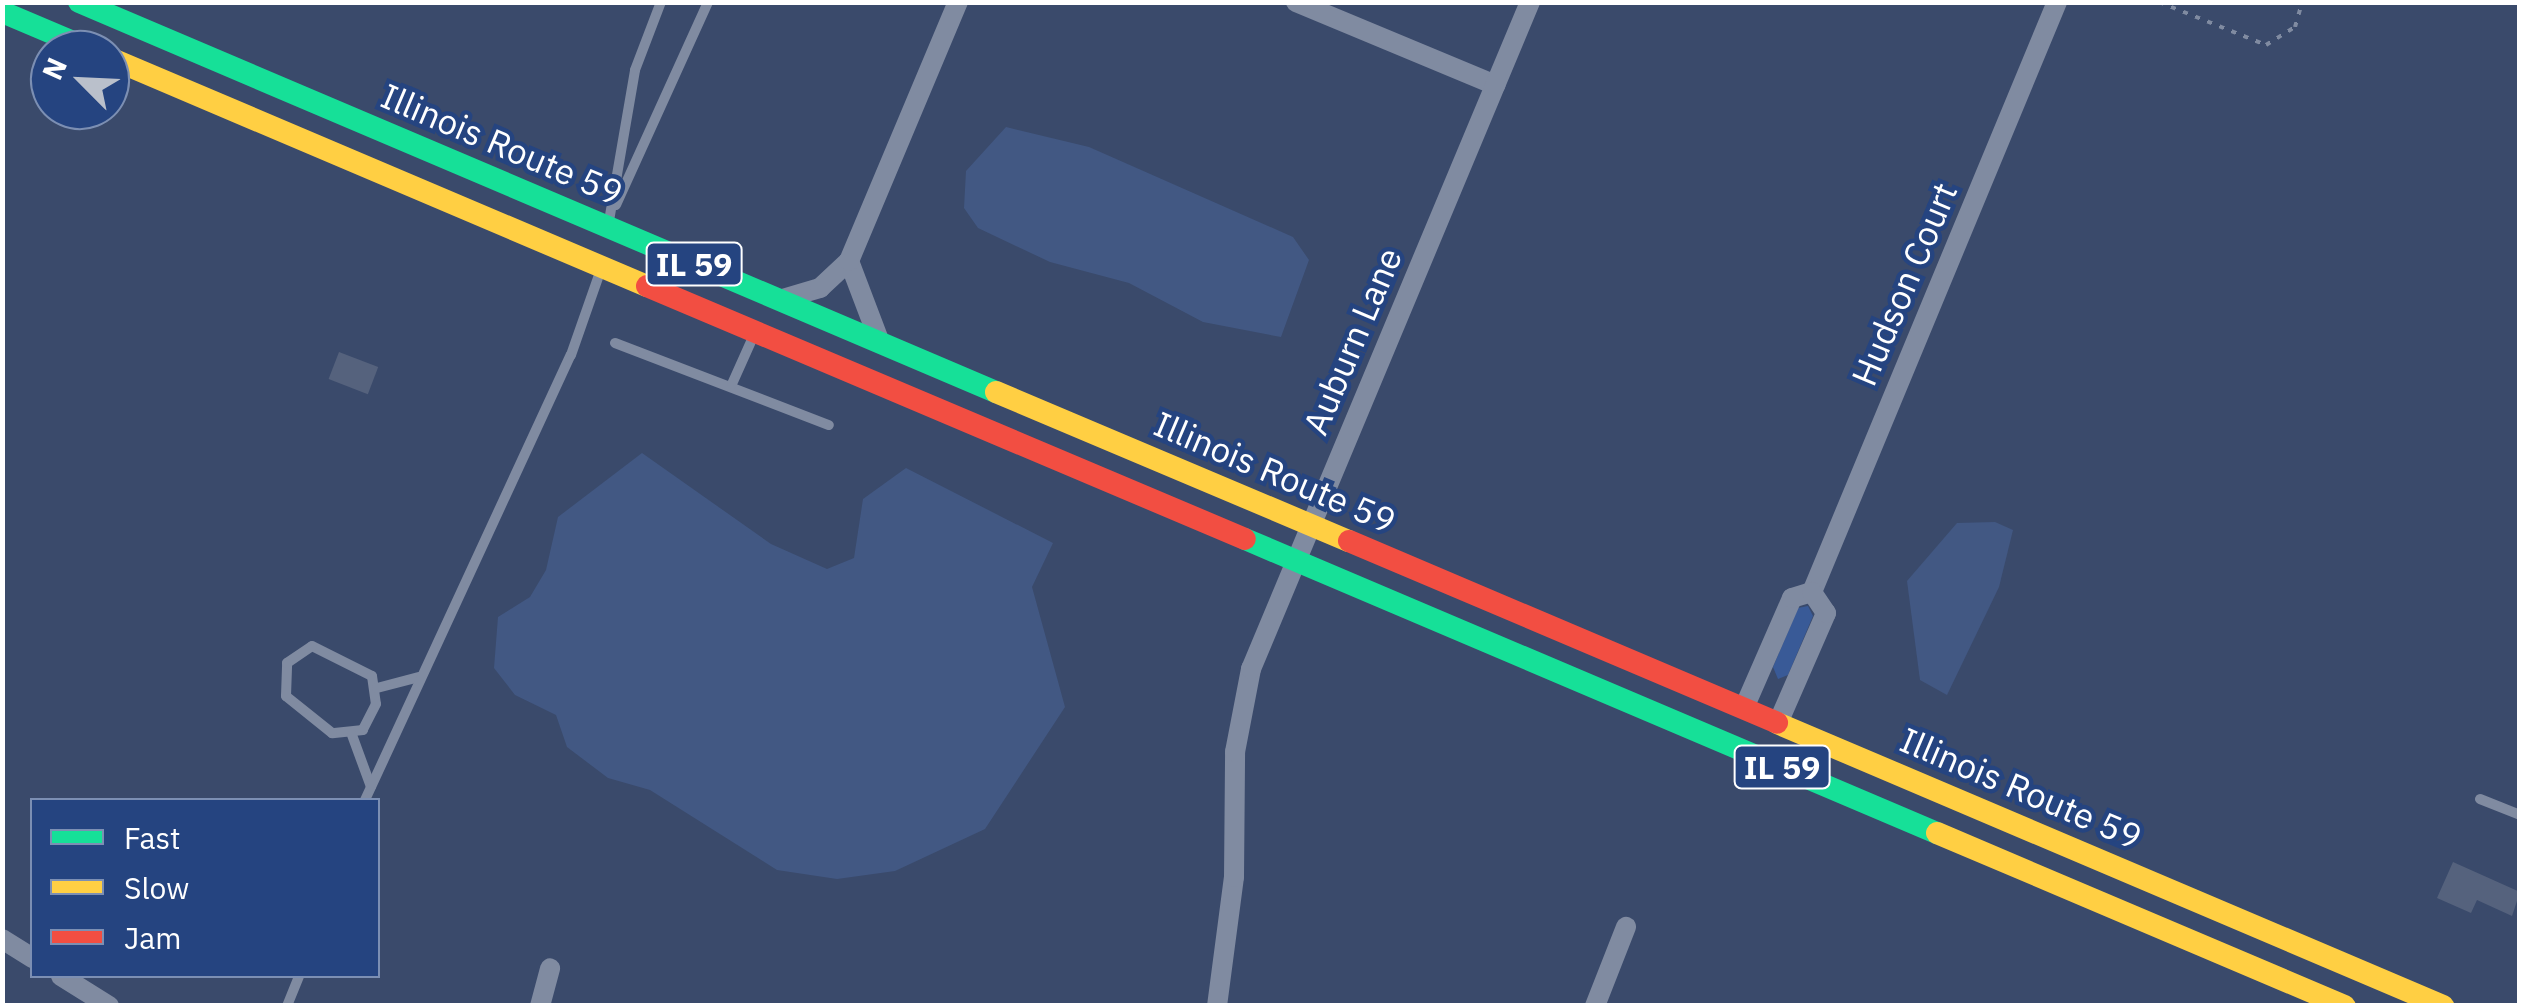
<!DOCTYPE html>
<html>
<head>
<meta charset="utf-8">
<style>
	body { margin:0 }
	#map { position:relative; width:2522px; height:1008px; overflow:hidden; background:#3a4a6b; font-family:"IBM Plex Sans",sans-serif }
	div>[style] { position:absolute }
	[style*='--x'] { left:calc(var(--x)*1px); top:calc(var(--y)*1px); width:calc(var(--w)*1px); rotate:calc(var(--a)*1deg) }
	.green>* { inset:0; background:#395a97 }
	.water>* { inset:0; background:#425883 }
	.building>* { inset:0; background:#55627d; transform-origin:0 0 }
	.path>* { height:4px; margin-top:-2px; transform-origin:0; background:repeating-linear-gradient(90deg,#808ba1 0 5px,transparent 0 13px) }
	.lane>* { height:10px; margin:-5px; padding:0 5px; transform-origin:5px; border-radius:5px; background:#808ba1 }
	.street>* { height:20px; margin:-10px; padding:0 10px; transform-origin:10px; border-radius:10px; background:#808ba1 }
	.fast>* { height:22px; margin:-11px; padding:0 11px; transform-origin:11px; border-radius:11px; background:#16e098 }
	.slow>* { height:22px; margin:-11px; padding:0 11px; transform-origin:11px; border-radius:11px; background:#ffcf43 }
	.jam>* { height:22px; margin:-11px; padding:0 11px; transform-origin:11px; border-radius:11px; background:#f24e42 }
	span { translate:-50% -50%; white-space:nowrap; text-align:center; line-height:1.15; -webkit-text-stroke:9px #254480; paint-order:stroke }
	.shield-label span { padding:2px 8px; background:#254480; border:2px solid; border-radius:8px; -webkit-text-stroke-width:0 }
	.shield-label { font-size:32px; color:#fff; font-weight:700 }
	.street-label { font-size:35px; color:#fff }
	.frame { position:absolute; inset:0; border:5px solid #fff; pointer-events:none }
	.legend { position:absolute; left:30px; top:798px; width:350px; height:180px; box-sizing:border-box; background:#254480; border:2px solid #7c8fb3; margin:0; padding:12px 18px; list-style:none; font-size:30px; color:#fff }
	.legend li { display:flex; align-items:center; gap:20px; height:50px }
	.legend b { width:50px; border:2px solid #7c8fb3 }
	.north { position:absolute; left:30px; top:30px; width:100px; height:100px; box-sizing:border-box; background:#254480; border:2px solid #7c8fb3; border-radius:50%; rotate:294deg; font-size:28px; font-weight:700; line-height:40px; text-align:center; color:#fff }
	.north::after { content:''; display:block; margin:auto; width:35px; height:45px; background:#bac0cb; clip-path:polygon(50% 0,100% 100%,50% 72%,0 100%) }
</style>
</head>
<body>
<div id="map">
	<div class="green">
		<div style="clip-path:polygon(1808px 606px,1813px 616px,1788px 675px,1778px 679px,1773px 667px,1798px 608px)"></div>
	</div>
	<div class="water">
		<div style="clip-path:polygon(1006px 127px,1089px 147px,1293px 237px,1309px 260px,1281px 337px,1203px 322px,1129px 283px,1050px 262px,978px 228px,964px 208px,966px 171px)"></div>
		<div style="clip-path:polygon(642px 453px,771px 544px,827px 569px,854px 558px,863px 499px,906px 468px,1053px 543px,1032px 587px,1065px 707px,985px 829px,895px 871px,837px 879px,777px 870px,650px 790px,608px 778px,567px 747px,556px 715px,515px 695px,494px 668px,498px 617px,530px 597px,546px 570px,558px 517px)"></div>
		<div style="clip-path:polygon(1995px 522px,2013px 530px,1999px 587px,1947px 695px,1920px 680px,1907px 581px,1957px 523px)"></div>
	</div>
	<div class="building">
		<div style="left:339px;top:352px;width:42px;height:29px;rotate:21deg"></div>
		<div style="clip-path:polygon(2453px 862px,2520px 892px,2512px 916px,2477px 900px,2471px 913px,2437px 898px)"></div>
	</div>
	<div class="path">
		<div style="--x:2159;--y:2;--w:115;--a:21.9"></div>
		<div style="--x:2266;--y:45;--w:34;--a:-32"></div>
		<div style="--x:2295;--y:27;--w:26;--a:-74"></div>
	</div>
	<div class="lane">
		<div style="--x:616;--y:205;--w:223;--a:-65.6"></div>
		<div style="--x:609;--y:221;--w:153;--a:-80.2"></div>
		<div style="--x:635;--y:70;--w:73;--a:-69.1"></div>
		<div style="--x:615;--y:343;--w:229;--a:21"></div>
		<div style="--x:732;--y:384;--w:51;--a:-65.9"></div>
		<div style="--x:312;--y:646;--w:67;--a:26.6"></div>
		<div style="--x:372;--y:676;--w:28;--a:82"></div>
		<div style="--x:376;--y:704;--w:29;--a:117"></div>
		<div style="--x:363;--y:730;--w:31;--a:174"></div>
		<div style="--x:332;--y:733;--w:59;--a:-141.2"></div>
		<div style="--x:286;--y:696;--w:33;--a:-88"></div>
		<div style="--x:287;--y:663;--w:30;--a:-34"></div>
		<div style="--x:377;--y:688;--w:43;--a:-14.7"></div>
		<div style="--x:352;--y:735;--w:55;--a:69.9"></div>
		<div style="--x:2480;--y:799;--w:43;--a:21.8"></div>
		<div style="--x:365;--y:800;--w:490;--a:-65.2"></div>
		<div style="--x:571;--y:355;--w:88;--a:-70.7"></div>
		<div style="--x:287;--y:1006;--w:32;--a:-68"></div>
	</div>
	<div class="street">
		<div style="--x:1296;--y:2;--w:216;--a:22.6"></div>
		<div style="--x:849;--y:261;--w:85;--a:69.2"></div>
		<div style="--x:779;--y:300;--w:43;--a:-16.3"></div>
		<div style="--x:820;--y:288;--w:40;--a:-43"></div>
		<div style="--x:849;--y:261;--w:281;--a:-67.2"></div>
		<div style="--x:1812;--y:592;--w:639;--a:-67.45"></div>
		<div style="--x:1744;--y:708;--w:120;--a:-66.4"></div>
		<div style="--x:1792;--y:598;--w:21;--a:-17"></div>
		<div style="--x:1778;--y:723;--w:120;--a:-66.4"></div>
		<div style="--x:1826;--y:613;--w:25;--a:-124"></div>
		<div style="--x:2;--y:939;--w:36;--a:32"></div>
		<div style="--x:61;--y:976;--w:57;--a:32"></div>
		<div style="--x:540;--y:1006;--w:39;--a:-75"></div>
		<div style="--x:1217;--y:1006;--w:130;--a:-82.5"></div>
		<div style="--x:1234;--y:877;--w:125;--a:-89.5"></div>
		<div style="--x:1235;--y:752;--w:85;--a:-79.1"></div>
		<div style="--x:1251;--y:669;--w:723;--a:-67.3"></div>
		<div style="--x:1595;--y:1006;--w:85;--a:-68.6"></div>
	</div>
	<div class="fast">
		<div style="--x:79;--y:2;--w:996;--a:23.04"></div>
		<div style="--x:2;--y:12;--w:98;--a:22.9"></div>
		<div style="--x:1245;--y:539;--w:752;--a:23.02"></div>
	</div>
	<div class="slow">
		<div style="--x:110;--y:58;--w:583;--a:23.01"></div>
		<div style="--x:996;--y:392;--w:383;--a:22.9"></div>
		<div style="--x:1777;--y:723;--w:724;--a:23.02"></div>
		<div style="--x:1937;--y:833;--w:443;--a:23"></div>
	</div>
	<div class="jam">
		<div style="--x:647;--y:286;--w:649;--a:22.93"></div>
		<div style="--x:1349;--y:541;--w:465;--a:23"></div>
	</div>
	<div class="shield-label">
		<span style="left:694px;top:264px">IL 59</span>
		<span style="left:1782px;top:767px">IL 59</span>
	</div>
	<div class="street-label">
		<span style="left:502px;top:144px;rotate:23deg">Illinois Route 59</span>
		<span style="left:1904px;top:284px;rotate:-67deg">Hudson Court</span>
		<span style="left:1352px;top:341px;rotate:-67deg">Auburn Lane</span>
		<span style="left:1275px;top:472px;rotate:23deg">Illinois Route 59</span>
		<span style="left:2021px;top:788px;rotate:23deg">Illinois Route 59</span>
	</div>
	<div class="frame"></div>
	<ul class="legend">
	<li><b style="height:12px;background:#16e098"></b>Fast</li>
	<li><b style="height:12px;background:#ffcf43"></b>Slow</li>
	<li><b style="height:12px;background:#f24e42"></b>Jam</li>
	</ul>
	<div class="north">N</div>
</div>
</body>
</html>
